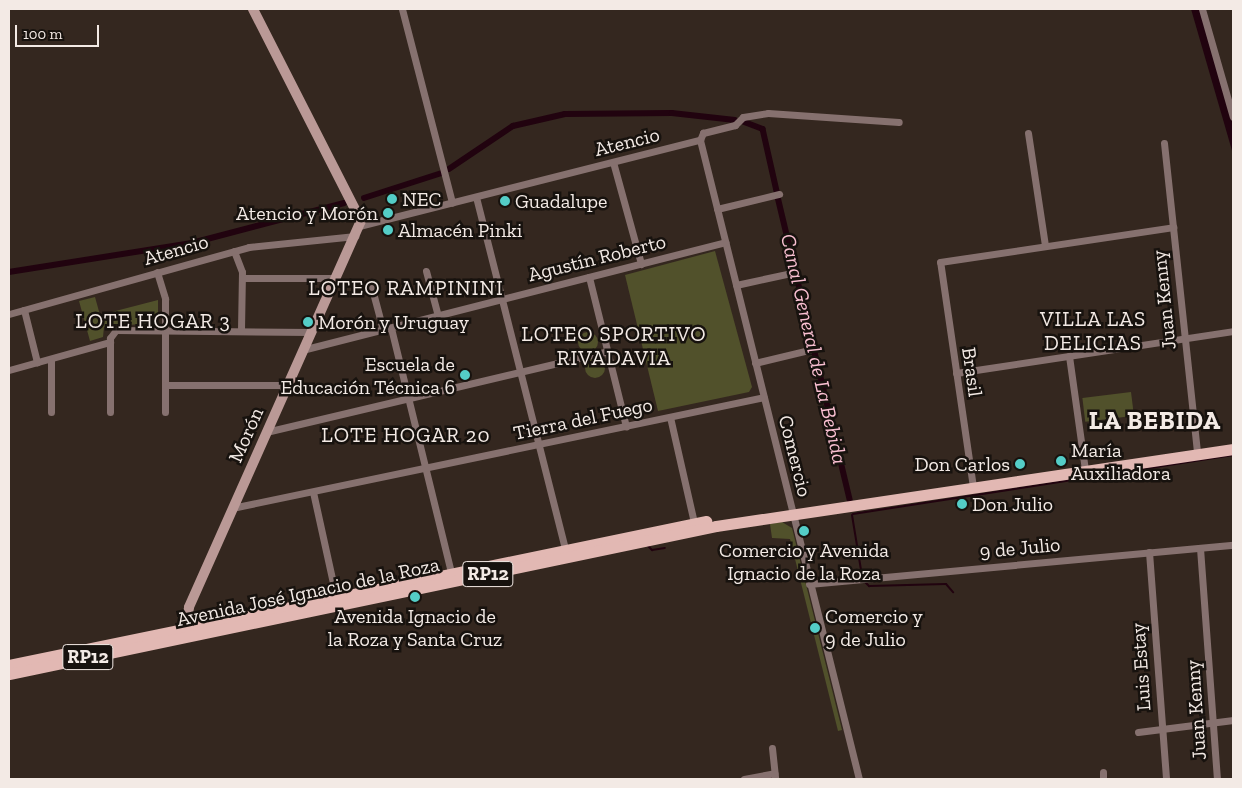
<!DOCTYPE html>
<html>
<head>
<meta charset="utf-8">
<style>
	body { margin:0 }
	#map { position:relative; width:1242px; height:788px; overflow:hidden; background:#34271f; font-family:"Zilla Slab",serif }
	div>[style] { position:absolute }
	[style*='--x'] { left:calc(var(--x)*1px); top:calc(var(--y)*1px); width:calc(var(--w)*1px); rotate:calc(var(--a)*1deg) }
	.green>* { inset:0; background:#51512b; transform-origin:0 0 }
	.round { border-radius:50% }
	.water>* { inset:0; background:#21030f }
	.stream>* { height:2px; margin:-1px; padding:0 1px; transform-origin:1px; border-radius:1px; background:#21030f }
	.canal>* { height:5.5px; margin:-2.75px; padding:0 2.75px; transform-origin:2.75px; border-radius:2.75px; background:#21030f }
	.street>* { height:7px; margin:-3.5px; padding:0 3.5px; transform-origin:3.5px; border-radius:3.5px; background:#86716f }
	.secondary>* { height:10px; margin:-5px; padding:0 5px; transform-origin:5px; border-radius:5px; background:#ba9996 }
	.primary>* { height:11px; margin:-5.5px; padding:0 5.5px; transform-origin:5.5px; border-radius:5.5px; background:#e2b8b3 }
	.dots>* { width:14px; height:14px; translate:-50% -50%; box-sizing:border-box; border:2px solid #17120e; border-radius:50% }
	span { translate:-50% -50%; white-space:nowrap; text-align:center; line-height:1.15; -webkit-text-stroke:5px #17120e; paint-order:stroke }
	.shield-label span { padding:1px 4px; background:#17120e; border:1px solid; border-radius:4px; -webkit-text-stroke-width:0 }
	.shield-label { font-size:19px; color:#f3eae5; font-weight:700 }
	.street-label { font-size:20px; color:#f3eae5 }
	.poi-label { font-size:20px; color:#f3eae5 }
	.left { translate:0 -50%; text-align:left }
	.right { translate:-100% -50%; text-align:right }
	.neighbourhood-label { font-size:21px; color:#f3eae5; letter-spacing:1px }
	.water-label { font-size:21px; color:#f9bfd1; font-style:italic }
	.district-label { font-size:25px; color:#f3eae5; font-weight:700; letter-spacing:1px }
	.frame { position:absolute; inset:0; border:10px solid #f3eae5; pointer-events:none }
	.scale { position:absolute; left:15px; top:25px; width:84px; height:22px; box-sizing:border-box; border:2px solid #f3eae5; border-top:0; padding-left:6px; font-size:15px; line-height:18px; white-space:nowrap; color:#f3eae5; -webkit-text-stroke:4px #17120e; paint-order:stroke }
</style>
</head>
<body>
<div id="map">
	<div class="green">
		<div style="clip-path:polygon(715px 251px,752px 387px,749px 392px,658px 411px,625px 275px)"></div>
		<div style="clip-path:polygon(95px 297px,100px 315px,158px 300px,158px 319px,154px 323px,104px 327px,103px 337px,90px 341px,79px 301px)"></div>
		<div class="round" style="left:578px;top:332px;width:20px;height:20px"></div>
		<div class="round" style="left:585px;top:358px;width:20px;height:20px"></div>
		<div style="left:1131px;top:392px;width:24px;height:49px;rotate:83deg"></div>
		<div style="clip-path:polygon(782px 522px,792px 528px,842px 730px,838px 731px,790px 539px,772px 538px,770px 524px)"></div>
	</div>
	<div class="water">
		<div style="clip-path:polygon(1191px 9px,1200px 9px,1233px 125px,1233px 154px)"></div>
	</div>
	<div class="stream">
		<div style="--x:853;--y:514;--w:385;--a:-8.8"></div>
		<div style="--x:852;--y:515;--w:56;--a:80.7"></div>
		<div style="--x:648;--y:546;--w:6;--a:45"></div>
		<div style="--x:652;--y:550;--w:13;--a:-9"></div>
		<div style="--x:862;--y:573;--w:1;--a:90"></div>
		<div style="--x:865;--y:582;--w:6;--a:45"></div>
		<div style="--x:869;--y:586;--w:77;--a:-1.5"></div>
		<div style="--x:946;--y:584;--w:11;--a:49"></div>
	</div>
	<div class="canal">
		<div style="--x:742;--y:121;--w:22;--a:21"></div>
		<div style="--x:763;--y:129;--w:64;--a:77.3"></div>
		<div style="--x:449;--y:169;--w:77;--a:-33.9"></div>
		<div style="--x:513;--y:126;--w:53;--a:-13"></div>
		<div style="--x:565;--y:114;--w:107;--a:-0.5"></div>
		<div style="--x:672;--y:113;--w:63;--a:6.3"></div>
		<div style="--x:778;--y:197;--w:311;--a:76.6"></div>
		<div style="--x:364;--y:198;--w:82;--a:-17.8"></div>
		<div style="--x:9;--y:272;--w:185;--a:-9"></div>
		<div style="--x:192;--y:243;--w:157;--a:-14.7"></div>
	</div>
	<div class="street">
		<div style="--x:402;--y:9;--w:200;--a:75.5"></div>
		<div style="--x:1202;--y:9;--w:112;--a:74"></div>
		<div style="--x:1028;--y:133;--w:114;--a:81.4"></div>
		<div style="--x:700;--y:140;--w:658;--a:76.03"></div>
		<div style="--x:700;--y:140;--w:8;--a:-67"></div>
		<div style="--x:703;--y:133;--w:33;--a:-14"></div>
		<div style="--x:735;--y:125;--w:11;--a:-45"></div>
		<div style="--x:743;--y:117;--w:25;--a:-9"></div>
		<div style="--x:768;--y:113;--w:131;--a:3.9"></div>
		<div style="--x:1164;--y:143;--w:313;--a:83.9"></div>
		<div style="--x:613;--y:162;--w:106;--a:74.6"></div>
		<div style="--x:476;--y:197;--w:363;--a:75.8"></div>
		<div style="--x:717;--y:209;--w:64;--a:-13.6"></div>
		<div style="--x:359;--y:226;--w:352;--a:-14.2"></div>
		<div style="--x:234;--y:251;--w:22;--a:69"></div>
		<div style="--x:242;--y:272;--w:59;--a:91"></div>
		<div style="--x:426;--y:271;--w:47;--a:75.1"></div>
		<div style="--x:157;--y:272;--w:28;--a:73"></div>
		<div style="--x:165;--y:299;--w:113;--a:90"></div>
		<div style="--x:589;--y:277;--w:154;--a:76.1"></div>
		<div style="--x:242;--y:278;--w:93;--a:0"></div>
		<div style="--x:371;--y:285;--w:47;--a:75.1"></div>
		<div style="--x:736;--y:285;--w:56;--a:-12.3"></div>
		<div style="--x:24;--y:310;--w:54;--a:76"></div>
		<div style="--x:9;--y:314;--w:249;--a:-15.6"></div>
		<div style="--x:249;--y:247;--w:107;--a:-5.9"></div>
		<div style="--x:391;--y:328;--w:252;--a:76.2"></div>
		<div style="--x:302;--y:350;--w:437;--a:-14.3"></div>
		<div style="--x:1069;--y:356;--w:115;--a:82"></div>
		<div style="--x:755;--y:363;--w:56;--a:-13.5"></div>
		<div style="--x:9;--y:370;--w:105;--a:-15.5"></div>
		<div style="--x:956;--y:373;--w:280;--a:-8.6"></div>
		<div style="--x:165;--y:385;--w:122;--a:0"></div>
		<div style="--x:51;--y:412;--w:53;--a:-90"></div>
		<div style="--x:110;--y:412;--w:74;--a:-90"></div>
		<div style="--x:110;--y:338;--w:10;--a:-53"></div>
		<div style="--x:116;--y:330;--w:194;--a:0.6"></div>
		<div style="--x:670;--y:417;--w:109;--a:77.2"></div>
		<div style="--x:266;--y:432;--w:351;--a:-13.3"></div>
		<div style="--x:973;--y:487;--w:227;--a:-98.3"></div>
		<div style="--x:940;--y:262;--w:236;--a:-8.5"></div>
		<div style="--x:313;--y:492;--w:107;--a:77.6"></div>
		<div style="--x:232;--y:508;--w:543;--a:-11.79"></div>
		<div style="--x:1200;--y:548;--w:232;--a:85.8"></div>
		<div style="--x:1149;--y:552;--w:228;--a:85.7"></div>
		<div style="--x:809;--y:584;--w:426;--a:-5.3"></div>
		<div style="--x:1138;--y:732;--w:96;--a:-7.2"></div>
		<div style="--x:772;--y:748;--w:31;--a:84"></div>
		<div style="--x:1103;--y:772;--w:7;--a:90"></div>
		<div style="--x:744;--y:779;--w:31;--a:-11"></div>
	</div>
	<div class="secondary">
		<div style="--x:184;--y:636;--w:29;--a:-80"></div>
		<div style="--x:189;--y:607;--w:423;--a:-66"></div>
		<div style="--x:361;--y:221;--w:238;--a:-117"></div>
	</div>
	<div class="primary">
		<div style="--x:9;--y:665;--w:712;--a:-11.67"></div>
		<div style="--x:9;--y:674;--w:722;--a:-11.82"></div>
		<div style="--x:716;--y:526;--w:523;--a:-8.47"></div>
	</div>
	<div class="dots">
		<div style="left:392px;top:199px;background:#54cdc7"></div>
		<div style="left:505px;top:201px;background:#54cdc7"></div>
		<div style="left:388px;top:213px;background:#54cdc7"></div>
		<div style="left:388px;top:230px;background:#54cdc7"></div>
		<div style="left:308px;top:322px;background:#54cdc7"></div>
		<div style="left:465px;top:375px;background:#54cdc7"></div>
		<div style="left:1061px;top:461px;background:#54cdc7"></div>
		<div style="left:1020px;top:464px;background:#54cdc7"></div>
		<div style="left:962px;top:504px;background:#54cdc7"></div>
		<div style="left:804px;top:531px;background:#54cdc7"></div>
		<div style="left:415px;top:597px;background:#54cdc7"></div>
		<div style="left:815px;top:628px;background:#54cdc7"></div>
	</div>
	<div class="shield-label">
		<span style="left:488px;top:574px">RP12</span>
		<span style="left:88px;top:657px">RP12</span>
	</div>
	<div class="street-label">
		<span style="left:627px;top:142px;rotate:-14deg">Atencio</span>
		<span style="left:176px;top:250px;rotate:-16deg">Atencio</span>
		<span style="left:597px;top:258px;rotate:-14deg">Agustín Roberto</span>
		<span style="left:1164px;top:300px;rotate:-96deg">Juan Kenny</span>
		<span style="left:972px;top:372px;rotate:82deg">Brasil</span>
		<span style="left:583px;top:419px;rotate:-12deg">Tierra del Fuego</span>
		<span style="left:246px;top:435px;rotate:-66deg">Morón</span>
		<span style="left:795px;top:456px;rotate:76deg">Comercio</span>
		<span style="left:1020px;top:548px;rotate:-5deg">9 de Julio</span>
		<span style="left:308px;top:592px;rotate:-12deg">Avenida José Ignacio de la Roza</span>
		<span style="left:1141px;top:667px;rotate:-94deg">Luis Estay</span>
		<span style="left:1196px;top:710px;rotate:-94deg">Juan Kenny</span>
	</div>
	<div class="poi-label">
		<span class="left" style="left:402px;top:199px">NEC</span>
		<span class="left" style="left:515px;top:201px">Guadalupe</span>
		<span class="right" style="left:378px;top:213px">Atencio y Morón</span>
		<span class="left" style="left:398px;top:230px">Almacén Pinki</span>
		<span class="left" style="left:318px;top:322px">Morón y Uruguay</span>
		<span class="right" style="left:455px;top:376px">Escuela de<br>Educación Técnica 6</span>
		<span class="left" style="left:1071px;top:462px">María<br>Auxiliadora</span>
		<span class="right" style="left:1010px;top:464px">Don Carlos</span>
		<span class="left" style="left:972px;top:504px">Don Julio</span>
		<span style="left:804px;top:562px">Comercio y Avenida<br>Ignacio de la Roza</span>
		<span class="left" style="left:825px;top:628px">Comercio y<br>9 de Julio</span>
		<span style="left:415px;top:628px">Avenida Ignacio de<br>la Roza y Santa Cruz</span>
	</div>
	<div class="neighbourhood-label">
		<span style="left:406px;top:288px">LOTEO RAMPININI</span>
		<span style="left:1093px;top:331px">VILLA LAS<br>DELICIAS</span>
		<span style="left:153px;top:321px">LOTE HOGAR 3</span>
		<span style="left:614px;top:346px">LOTEO SPORTIVO<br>RIVADAVIA</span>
		<span style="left:406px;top:435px">LOTE HOGAR 20</span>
	</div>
	<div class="water-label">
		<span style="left:814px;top:349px;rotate:77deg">Canal General de La Bebida</span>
	</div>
	<div class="district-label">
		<span style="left:1155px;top:420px">LA BEBIDA</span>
	</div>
	<div class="frame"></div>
	<div class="scale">100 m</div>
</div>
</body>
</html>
